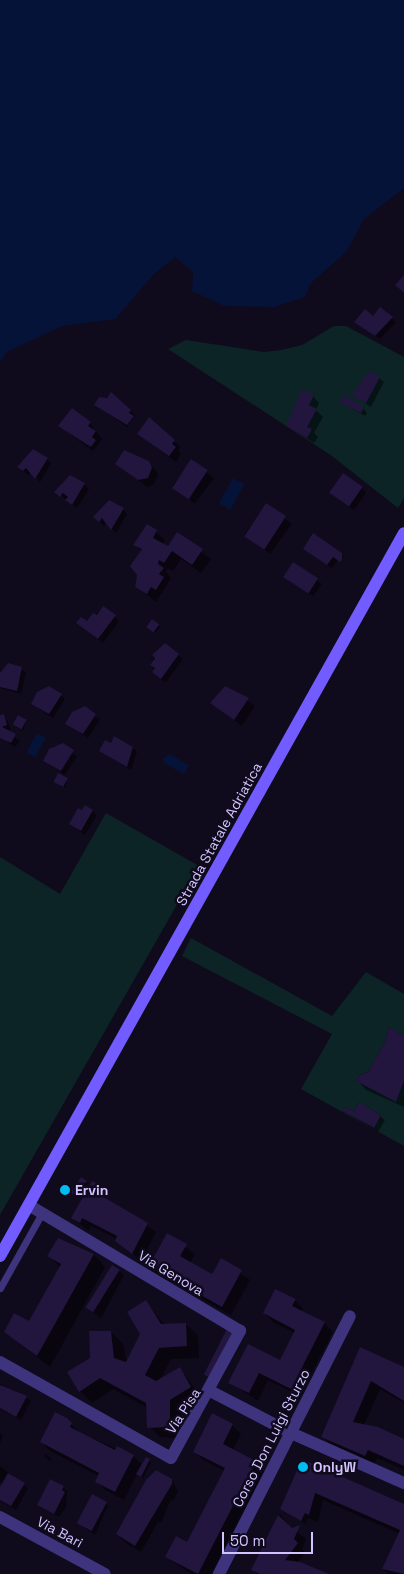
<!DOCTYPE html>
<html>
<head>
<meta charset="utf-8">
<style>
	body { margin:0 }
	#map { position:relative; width:404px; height:1574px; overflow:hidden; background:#0f0a1c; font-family:"Space Grotesk",sans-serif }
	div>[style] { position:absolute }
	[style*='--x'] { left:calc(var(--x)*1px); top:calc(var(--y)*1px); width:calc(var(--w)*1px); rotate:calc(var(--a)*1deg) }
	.green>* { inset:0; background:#0d2426 }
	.water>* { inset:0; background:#061339; transform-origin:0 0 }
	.shadow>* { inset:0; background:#0007; transform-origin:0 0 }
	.building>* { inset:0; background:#22153e; transform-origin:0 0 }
	.service>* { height:7px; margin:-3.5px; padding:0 3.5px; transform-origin:3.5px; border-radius:3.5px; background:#3e337d }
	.minor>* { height:12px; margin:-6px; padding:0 6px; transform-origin:6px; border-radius:6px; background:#3e337d }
	.secondary>* { height:12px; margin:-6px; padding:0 6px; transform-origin:6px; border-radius:6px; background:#735cff }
	.dots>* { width:14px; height:14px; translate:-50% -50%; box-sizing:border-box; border:2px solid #0f0a1c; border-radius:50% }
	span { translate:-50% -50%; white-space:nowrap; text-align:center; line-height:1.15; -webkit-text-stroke:5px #0f0a1c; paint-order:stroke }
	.street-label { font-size:14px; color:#d2c5ff }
	.poi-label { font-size:14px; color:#d2c5ff; font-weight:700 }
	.left { translate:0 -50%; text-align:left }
	.scale { position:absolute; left:222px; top:1532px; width:91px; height:22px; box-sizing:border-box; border:2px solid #d2c5ff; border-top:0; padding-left:6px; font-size:15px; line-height:18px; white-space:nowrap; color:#d2c5ff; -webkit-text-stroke:4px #0f0a1c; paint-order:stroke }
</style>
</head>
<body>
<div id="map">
	<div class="green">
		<div style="clip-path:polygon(334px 326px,346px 326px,404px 357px,404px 498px,398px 508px,332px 456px,168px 349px,186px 340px,264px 352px,281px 350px,302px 345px)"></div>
		<div style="clip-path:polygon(106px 813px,199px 866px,0 1215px,0 857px,60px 894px)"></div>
		<div style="clip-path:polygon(evenodd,191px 938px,332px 1016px,366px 972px,404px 994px,404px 1036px,389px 1027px,385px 1042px,368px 1072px,360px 1075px,356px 1081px,396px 1102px,404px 1081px,404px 1146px,301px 1089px,332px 1034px,182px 956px,191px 938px,359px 1102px,381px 1115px,373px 1128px,343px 1111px,345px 1107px,354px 1111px,359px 1102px)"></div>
	</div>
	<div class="water">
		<div style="clip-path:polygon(0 0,404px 0,404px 188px,364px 219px,347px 251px,310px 284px,305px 297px,274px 307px,224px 306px,192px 291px,193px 272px,175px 257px,154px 274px,115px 319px,62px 326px,7px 352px,0 362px)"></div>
		<div style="left:233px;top:478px;width:13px;height:29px;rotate:29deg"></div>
		<div style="left:37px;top:733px;width:10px;height:22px;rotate:29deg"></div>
		<div style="clip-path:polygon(170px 754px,189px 765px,184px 774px,164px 763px,163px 758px)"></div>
	</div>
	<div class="shadow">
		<div style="clip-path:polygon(380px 309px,396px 322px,380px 339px,356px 322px,374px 318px)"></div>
		<div style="clip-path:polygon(379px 378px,384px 382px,371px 407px,356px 397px)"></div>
		<div style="clip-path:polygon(111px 394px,135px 415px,127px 427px,96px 405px)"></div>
		<div style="clip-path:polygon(313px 396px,319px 403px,316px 410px,323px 417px,314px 433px,318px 437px,314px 443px,287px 426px)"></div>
		<div style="clip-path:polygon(341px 402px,363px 408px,367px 413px,365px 416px)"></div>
		<div style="clip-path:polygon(90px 423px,102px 439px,93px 451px,60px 426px)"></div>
		<div style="clip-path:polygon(139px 434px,174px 441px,180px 447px,178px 451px,181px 454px,176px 462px)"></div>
		<div style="clip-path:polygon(139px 456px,156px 470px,158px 475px,154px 484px,148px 487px,116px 464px,137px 460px)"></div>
		<div style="clip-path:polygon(47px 459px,51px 463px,40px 482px,31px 472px,28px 475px,19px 467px)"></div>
		<div style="left:192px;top:461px;width:28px;height:32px;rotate:38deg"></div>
		<div style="clip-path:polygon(84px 484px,89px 489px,77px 508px,56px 492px)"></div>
		<div style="clip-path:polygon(362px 488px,366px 493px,354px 510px,334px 496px)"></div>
		<div style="left:266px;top:505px;width:32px;height:37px;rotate:36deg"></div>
		<div style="clip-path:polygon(123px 509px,127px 514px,116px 533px,106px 522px,104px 526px,95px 517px)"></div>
		<div style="clip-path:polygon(147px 525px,165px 540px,163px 544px,169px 547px,177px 534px,211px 559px,201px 573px,181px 559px,173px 571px,168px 568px,166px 572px,171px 578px,156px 602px,136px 586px,142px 551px,135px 544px)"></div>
		<div style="clip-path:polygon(309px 553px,341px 554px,343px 556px,341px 563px,338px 560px,332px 568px)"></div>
		<div style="left:293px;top:564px;width:35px;height:15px;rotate:35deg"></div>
		<div style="clip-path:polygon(103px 608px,119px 621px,103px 643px,82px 627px)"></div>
		<div style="clip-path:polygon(152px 620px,160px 627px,155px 633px,148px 627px)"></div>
		<div style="clip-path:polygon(165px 645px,183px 659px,166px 682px,158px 677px,151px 664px,157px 650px)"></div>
		<div style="clip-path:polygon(9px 664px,26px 672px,21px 694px,0 688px,4px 668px)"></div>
		<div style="clip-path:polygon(52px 688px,65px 699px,53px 718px,32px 704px,43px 689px)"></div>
		<div style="clip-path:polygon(226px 688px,255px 706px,242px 726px,212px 703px)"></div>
		<div style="clip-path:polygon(77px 710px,100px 719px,88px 738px,67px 724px)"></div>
		<div style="clip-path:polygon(4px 715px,11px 729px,6px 731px,20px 741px,15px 747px,0 737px,0 716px)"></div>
		<div style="clip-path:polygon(26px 721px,23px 731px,15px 726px)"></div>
		<div style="clip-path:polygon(111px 745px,133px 748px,137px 752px,131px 770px,100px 751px)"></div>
		<div style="clip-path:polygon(54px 746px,77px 756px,65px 775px,44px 761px)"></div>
		<div style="clip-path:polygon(67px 779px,65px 788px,57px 783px)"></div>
		<div style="clip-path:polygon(92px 811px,97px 815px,85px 835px,70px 824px,83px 812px)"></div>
		<div style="clip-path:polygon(404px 1038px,404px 1107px,366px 1090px,358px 1081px)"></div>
		<div style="clip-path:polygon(344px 1111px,380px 1116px,385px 1120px,378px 1132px)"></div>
		<div style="clip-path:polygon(82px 1179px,88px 1183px,80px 1197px,75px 1194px)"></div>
		<div style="clip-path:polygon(98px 1185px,107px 1194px,105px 1198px,156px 1232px,141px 1261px,117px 1239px,91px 1226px,89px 1231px,72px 1218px)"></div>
		<div style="clip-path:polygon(168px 1235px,195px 1254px,190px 1263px,212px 1276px,221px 1260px,250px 1280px,231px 1315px,159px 1275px,150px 1266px)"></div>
		<div style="clip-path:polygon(94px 1255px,105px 1267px,50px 1367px,5px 1332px,29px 1323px,60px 1267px,49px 1256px)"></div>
		<div style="clip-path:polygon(119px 1271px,124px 1275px,101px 1318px,89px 1309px)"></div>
		<div style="clip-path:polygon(295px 1300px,303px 1309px,302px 1312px,324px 1323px,333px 1332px,300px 1396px,268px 1380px,258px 1401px,230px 1382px,281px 1361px,295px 1333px,273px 1322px,264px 1313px)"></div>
		<div style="clip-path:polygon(146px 1302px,165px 1325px,186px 1324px,198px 1336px,199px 1358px,171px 1359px,160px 1380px,180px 1369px,203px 1399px,182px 1413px,182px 1439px,160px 1437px,148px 1425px,148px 1408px,113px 1389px,92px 1403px,80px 1391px,92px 1359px,111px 1332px,123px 1344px,127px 1363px,141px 1334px)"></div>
		<div style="clip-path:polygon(361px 1349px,404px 1369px,404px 1403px,380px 1389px,364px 1425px,404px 1440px,404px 1470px,377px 1458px,374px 1464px,331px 1445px,323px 1436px)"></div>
		<div style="clip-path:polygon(0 1384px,31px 1401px,21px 1420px,0 1409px)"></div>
		<div style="clip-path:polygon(66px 1419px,80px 1433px,133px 1456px,142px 1465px,146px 1459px,151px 1462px,143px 1478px,137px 1474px,124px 1500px,105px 1490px,96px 1481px,99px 1476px,50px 1451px,41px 1442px)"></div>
		<div style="clip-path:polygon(232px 1425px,241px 1434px,232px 1451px,255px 1462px,264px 1471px,211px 1574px,191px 1574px,166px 1557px,187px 1543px,225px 1471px,203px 1460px,194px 1451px)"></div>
		<div style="clip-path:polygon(0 1433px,3px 1436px,0 1443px)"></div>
		<div style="clip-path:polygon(45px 1454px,52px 1459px,50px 1461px,44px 1457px)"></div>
		<div style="clip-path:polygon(303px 1461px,404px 1505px,404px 1574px,389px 1574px,383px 1569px,400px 1534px,323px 1500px,318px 1522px,308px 1518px,306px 1524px,282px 1509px)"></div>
		<div style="clip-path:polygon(0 1466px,28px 1488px,16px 1510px,0 1501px,3px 1484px,0 1482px)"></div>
		<div style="clip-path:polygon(171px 1480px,178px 1491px,173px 1501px,171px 1499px,161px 1523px,158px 1522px,141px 1552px,126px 1543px,119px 1536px,127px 1515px)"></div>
		<div style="clip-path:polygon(63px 1487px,67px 1492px,66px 1507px,59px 1517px,38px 1505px)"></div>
		<div style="clip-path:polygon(93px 1495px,108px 1505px,95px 1535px,77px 1522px)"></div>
		<div style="clip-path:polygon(280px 1514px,288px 1525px,306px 1539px,302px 1549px,305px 1552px,297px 1564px,325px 1574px,257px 1574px,253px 1570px)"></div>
	</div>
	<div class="building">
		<div style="clip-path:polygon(404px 275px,404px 293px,395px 285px)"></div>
		<div style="clip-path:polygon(380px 307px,393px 317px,375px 336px,354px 322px,365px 309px,373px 316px)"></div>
		<div style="clip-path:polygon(369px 371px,380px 377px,366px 403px,354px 397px,354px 392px)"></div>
		<div style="clip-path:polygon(302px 389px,314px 395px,309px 405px,317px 409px,307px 427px,312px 429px,307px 438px,286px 426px)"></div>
		<div style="clip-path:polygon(111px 392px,131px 410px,129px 413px,134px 416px,127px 425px,94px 405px,99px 397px,107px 398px)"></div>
		<div style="clip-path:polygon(343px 395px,364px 407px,361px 413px,339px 402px)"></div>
		<div style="clip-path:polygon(72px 408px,91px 422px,88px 426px,96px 431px,92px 437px,96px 440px,91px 447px,58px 426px)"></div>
		<div style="clip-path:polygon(149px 417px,175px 440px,172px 444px,176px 447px,169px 456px,137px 434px)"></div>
		<div style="clip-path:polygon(33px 449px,48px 458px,35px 479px,26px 468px,23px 471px,17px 467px)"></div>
		<div style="clip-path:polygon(124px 450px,149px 461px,152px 468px,148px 478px,138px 480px,115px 464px)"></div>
		<div style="left:191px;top:459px;width:20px;height:35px;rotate:33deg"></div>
		<div style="left:343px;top:473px;width:24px;height:24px;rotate:35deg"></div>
		<div style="clip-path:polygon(70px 475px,85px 483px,72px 505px,65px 500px,68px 497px,63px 493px,60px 497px,54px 492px)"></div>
		<div style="clip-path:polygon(109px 500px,124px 508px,111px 530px,102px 518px,99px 522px,93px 517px)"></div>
		<div style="left:266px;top:503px;width:24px;height:40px;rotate:33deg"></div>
		<div style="clip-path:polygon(147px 524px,157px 530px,153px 538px,168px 546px,177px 532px,203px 549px,192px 565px,172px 551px,164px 563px,159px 560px,158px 564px,164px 568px,159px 574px,164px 577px,156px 590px,151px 587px,147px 594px,135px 587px,137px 575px,130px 566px,142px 549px,133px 545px)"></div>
		<div style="clip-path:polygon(313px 533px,342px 553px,342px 560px,340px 562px,333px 557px,327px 565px,303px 549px)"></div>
		<div style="left:293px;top:562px;width:30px;height:18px;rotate:33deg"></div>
		<div style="clip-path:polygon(103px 606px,116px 615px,98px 639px,76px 623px,81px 617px,87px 621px,93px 613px,97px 615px)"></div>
		<div style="left:152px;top:619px;width:9px;height:10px;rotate:36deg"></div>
		<div style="clip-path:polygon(165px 643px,179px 654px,161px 679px,152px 672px,155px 668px,150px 665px,155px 658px,152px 655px)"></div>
		<div style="clip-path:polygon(8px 663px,22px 667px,17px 691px,0 687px,0 673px)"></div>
		<div style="clip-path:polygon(49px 686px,62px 694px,49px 714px,31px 704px,37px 692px)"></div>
		<div style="clip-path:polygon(225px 686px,249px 698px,234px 720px,210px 703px)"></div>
		<div style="clip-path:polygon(85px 706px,96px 714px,83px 734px,65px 724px,72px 712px)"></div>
		<div style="clip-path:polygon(4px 714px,7px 725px,2px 727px,16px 734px,11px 743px,0 738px,0 715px)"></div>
		<div style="left:18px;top:715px;width:10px;height:11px;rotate:29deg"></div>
		<div style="clip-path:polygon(114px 736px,133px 747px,127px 767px,99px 751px,105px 740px,111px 743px)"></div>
		<div style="clip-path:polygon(63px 743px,74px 750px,61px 771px,43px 761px,49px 749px)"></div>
		<div style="left:58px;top:773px;width:11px;height:10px;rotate:27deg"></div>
		<div style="clip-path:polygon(85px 805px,93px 810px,81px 831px,69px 824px,78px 808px,82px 810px)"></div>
		<div style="clip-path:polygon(389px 1027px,404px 1036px,404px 1081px,396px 1102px,356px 1081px,360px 1075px,368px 1072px,385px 1042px)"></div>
		<div style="clip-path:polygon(359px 1102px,381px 1115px,374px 1128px,343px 1111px,345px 1107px,354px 1111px)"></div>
		<div style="left:81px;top:1177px;width:7px;height:19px;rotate:34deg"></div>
		<div style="clip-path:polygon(92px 1181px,99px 1184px,95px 1192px,148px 1223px,132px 1254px,115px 1241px,117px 1236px,82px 1218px,80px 1223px,71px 1218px)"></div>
		<div style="clip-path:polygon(167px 1233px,187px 1244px,180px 1256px,212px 1274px,221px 1258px,242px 1270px,222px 1307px,149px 1266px)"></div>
		<div style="clip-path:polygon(58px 1238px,94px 1254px,37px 1356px,4px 1332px,14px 1313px,29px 1321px,61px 1264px,47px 1256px)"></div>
		<div style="left:112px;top:1265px;width:9px;height:50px;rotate:32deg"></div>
		<div style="clip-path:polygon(275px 1289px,296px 1299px,292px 1306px,325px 1322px,291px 1389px,259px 1373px,249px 1393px,228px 1383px,248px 1344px,280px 1360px,295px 1330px,263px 1313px)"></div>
		<div style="clip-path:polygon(146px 1300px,161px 1324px,186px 1323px,187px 1346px,159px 1348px,145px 1375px,156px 1381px,180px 1367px,191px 1387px,170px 1400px,170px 1427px,147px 1428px,146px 1403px,100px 1378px,79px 1392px,67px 1372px,90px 1358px,89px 1331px,111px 1331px,114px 1358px,126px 1362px,140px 1334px,127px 1312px)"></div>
		<div style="left:227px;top:1329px;width:9px;height:51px;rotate:27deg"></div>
		<div style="clip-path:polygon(360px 1347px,404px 1367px,404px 1401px,371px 1381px,353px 1422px,378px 1427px,404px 1439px,404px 1466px,368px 1450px,365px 1456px,321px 1437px)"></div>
		<div style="clip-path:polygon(0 1385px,27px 1396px,16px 1417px,0 1408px)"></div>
		<div style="clip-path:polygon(55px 1412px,67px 1418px,72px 1423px,70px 1427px,115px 1450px,117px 1446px,134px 1455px,115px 1492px,95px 1482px,99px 1473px,40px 1442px)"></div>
		<div style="clip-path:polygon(212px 1413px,233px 1424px,223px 1444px,256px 1461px,198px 1574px,165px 1557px,176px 1536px,187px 1542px,225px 1468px,193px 1452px)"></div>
		<div style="clip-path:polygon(146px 1457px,150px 1459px,141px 1477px,136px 1474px)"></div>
		<div style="clip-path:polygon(302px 1459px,404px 1504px,404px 1574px,382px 1569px,400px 1530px,315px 1493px,309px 1515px,305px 1513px,301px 1521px,280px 1509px)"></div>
		<div style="clip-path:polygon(156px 1470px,172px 1479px,172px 1484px,135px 1546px,116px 1534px,146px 1480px)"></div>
		<div style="clip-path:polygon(8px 1473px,25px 1483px,11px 1506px,0 1500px,0 1487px)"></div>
		<div style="clip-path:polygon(50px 1479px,64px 1486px,62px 1490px,65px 1492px,54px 1514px,37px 1505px)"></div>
		<div style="left:92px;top:1494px;width:17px;height:33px;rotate:28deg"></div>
		<div style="clip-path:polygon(278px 1515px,292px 1528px,300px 1525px,294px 1539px,298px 1543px,285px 1560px,300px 1562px,329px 1574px,260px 1574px,251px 1570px)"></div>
	</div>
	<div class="service">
		<div style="--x:0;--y:1288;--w:86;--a:-60.8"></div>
	</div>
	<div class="minor">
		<div style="--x:0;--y:1362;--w:196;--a:29.3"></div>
		<div style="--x:171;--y:1458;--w:145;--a:-61.5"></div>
		<div style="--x:240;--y:1331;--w:246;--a:-149.2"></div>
		<div style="--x:210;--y:1391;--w:91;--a:27.4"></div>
		<div style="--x:291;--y:1433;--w:124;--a:23.9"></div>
		<div style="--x:0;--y:1517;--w:119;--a:28.5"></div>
		<div style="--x:219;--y:1574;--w:289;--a:-63.1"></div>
	</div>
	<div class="secondary">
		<div style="--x:0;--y:1256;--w:828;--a:-60.8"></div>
	</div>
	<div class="dots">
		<div style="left:65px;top:1190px;background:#00bcf0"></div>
		<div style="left:303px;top:1467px;background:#00bcf0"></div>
	</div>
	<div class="street-label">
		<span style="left:219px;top:834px;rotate:-61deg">Strada Statale Adriatica</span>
		<span style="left:171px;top:1273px;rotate:31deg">Via Genova</span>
		<span style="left:183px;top:1411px;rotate:-57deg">Via Pisa</span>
		<span style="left:271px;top:1438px;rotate:-63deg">Corso Don Luigi Sturzo</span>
		<span style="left:60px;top:1532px;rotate:28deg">Via Bari</span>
	</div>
	<div class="poi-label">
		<span class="left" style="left:75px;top:1190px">Ervin</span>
		<span class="left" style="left:313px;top:1467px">OnlyW</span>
	</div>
	<div class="scale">50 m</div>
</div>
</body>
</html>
